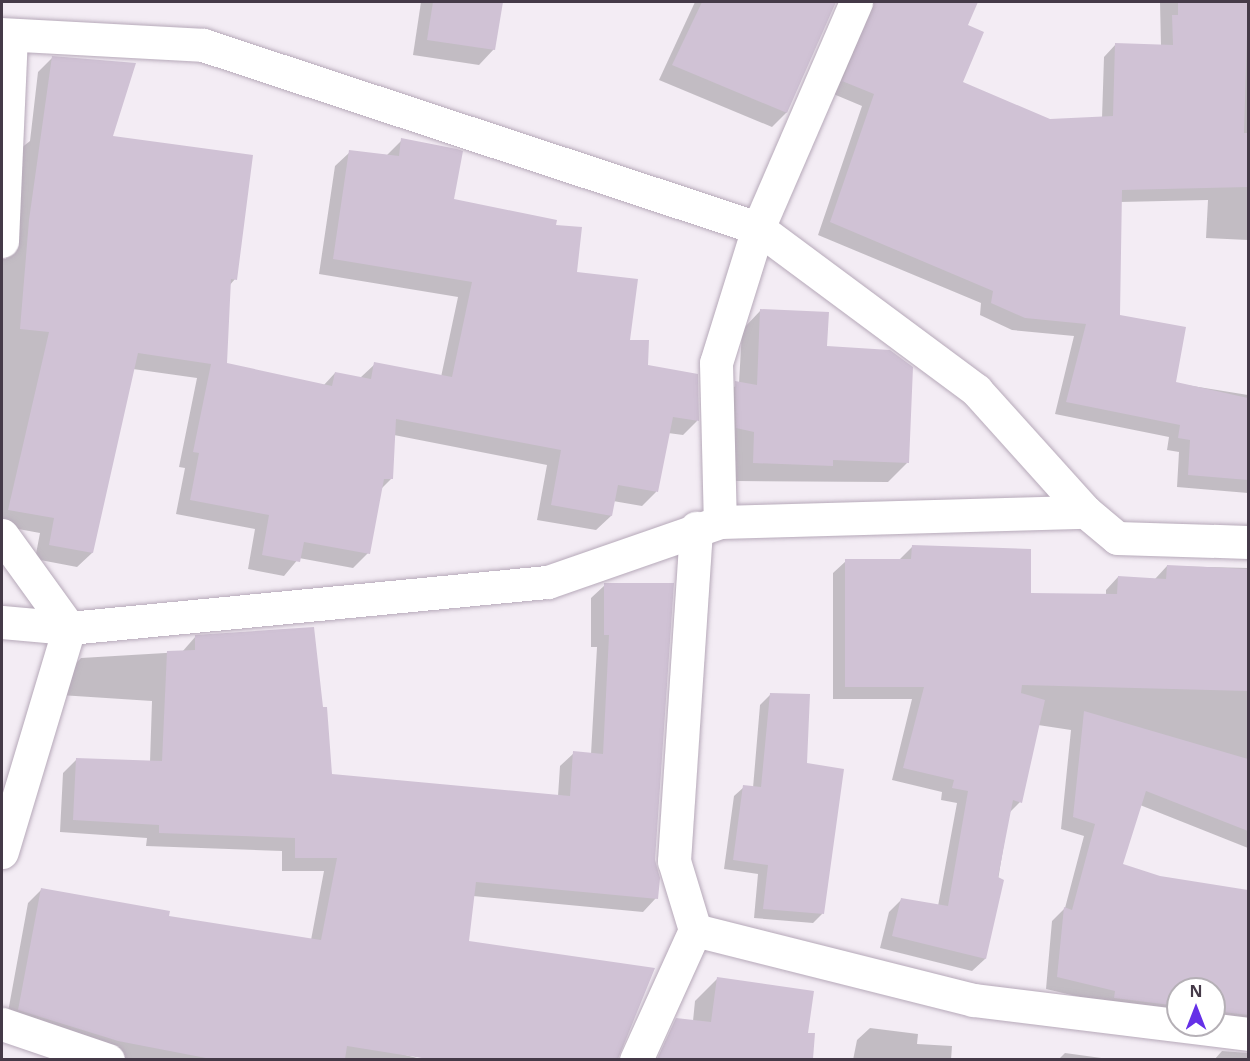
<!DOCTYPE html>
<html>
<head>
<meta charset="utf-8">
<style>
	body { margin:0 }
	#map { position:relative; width:1250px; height:1061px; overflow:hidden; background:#f3ecf4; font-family:"Open Sans",sans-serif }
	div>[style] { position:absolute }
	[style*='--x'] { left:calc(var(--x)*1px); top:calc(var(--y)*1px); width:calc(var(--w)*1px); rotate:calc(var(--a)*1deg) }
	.shadow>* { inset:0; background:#0003 }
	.building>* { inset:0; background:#d0c2d5 }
	.roads { filter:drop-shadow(0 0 2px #b6a9b9) drop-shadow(0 0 2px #b6a9b9) }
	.minor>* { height:33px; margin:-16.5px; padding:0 16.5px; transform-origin:16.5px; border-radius:16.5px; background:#fff }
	span { translate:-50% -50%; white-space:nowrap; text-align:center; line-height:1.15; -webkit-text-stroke:5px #fff; paint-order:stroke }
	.frame { position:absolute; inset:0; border:3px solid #453a48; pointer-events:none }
	.north { position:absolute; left:1166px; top:977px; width:60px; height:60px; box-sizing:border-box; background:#fff; border:2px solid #b5b0b6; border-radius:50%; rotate:0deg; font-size:16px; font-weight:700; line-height:24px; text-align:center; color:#453a48 }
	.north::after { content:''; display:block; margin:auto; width:21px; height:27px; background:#6530e7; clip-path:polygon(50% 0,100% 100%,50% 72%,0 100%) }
</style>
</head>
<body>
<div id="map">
	<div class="shadow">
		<div style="clip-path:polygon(421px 2px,502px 2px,494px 49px,479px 65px,413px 55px)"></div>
		<div style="clip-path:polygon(695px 2px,835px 2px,786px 113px,772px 127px,659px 80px)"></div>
		<div style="clip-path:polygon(916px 2px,976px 2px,966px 26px,961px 83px,1049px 121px,1102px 118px,1104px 57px,1116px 44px,1161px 46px,1160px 2px,1248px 2px,1248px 240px,1206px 238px,1208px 200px,1120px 202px,1118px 316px,1174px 383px,1248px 395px,1248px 493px,1177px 487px,1179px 452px,1167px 450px,1169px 437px,1055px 414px,1074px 336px,1012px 330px,980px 315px,981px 303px,818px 235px,862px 106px,831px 93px,862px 17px,875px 5px,914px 6px)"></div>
		<div style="clip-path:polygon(53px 57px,111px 138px,235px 279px,229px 286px,226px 364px,323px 386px,335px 373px,360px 378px,375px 364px,441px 377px,458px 297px,319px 274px,335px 166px,350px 152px,387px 155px,402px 140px,452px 200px,554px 226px,576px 273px,647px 366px,696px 375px,697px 421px,683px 435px,668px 433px,656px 492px,642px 506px,613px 501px,611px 516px,596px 530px,537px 520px,547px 465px,394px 435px,391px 479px,381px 489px,368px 553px,353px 568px,299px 558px,284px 576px,248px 569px,255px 529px,176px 514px,185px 468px,179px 467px,197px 378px,133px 369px,92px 553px,77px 567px,35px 559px,40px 533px,2px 526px,2px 259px,6px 259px,11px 156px,30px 141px,38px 72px)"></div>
		<div style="clip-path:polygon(761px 310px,826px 347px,907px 463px,888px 482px,734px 481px,735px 451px,718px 447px,716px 402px,739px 383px,742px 330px)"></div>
		<div style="clip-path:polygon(912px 547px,1029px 594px,1106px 596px,1106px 590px,1118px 577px,1155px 579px,1167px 566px,1248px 568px,1248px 848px,1140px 805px,1121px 865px,1160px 877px,1248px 891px,1248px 1034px,1214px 1024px,1214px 989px,1178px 989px,1178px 1020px,1046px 989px,1052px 921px,1065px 908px,1084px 836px,1061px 829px,1071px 730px,1038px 725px,1020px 802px,1009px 813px,985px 959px,972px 971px,880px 948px,889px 912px,901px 900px,938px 906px,957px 803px,941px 800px,942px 792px,892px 780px,912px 699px,833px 699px,833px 573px,846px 561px,900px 559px)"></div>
		<div style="clip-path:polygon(605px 585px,654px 860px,656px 898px,643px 912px,473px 896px,386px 1050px,425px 1060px,131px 1060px,6px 1023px,28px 903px,42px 889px,167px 917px,311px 940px,324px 871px,282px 871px,282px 851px,146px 846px,147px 838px,60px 832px,63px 773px,77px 759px,150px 762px,152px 701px,60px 695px,67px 672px,81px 658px,182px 652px,196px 636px,330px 775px,558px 796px,560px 766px,574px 753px,591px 754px,597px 647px,591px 647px,591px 598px)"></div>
		<div style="clip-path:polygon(770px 695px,805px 764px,822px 914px,813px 923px,754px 918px,758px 874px,724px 869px,734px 796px,744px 787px,753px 788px,760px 705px)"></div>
		<div style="clip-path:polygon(717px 979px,812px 992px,803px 1060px,663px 1060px,665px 1042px,693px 1021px,695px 1001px)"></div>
		<div style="clip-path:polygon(870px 1028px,918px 1034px,917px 1044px,952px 1046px,951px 1060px,853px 1060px,857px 1040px)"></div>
		<div style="clip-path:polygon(1222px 1051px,1248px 1053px,1248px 1060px,1214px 1060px)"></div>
		<div style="clip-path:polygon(1065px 1053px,1116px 1060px,1058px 1060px)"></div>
		<div style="clip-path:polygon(1147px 1058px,1180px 1060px,1145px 1060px)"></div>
	</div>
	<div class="building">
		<div style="clip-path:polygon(433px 2px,503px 2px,495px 50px,427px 40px)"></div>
		<div style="clip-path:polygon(702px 2px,836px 2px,787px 113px,672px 65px)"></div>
		<div style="clip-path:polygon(874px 2px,978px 2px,968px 25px,984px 32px,963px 82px,1050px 119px,1113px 116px,1115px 43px,1173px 45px,1172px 15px,1178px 15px,1178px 2px,1248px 2px,1244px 133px,1248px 133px,1248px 187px,1122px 190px,1120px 315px,1186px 327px,1176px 382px,1248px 398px,1248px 480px,1188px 475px,1190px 440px,1178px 438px,1180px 425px,1066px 402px,1086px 324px,1025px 318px,991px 303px,993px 291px,830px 222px,874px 94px,842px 81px)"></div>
		<div style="clip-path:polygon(52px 56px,136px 63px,113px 136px,253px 155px,237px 280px,231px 279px,227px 363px,332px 386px,335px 372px,371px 379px,374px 362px,452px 377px,472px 282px,333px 259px,349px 150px,399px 156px,401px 138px,457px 149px,463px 151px,454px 199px,557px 220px,556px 225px,582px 227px,577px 272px,638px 279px,630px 340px,649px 340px,648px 365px,698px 374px,699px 421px,673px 417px,658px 492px,618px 485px,612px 516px,551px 505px,561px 450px,396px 419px,393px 479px,384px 479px,370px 554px,304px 542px,300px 562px,262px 555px,269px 515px,190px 500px,199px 453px,193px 452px,211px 364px,138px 353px,93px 553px,49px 545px,54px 518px,8px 510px,49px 332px,20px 329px,29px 220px)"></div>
		<div style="clip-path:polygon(760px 309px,829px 312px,827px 346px,890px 350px,913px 367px,909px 463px,833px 460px,833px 466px,753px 463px,754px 432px,736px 428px,735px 381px,757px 385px)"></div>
		<div style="clip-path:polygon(912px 545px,1031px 549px,1031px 593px,1117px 594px,1118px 576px,1166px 579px,1167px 565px,1248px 569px,1248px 691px,1022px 685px,1021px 693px,1045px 700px,1022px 803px,1013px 800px,998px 877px,1004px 880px,986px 959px,892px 936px,901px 898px,948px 906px,968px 791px,952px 788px,954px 780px,903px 768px,924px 687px,845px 687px,845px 559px,911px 559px)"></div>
		<div style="clip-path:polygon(604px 583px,674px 583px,655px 860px,660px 878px,658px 899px,476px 882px,469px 941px,655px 968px,618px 1059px,428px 1059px,347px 1046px,345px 1059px,211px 1059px,118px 1041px,18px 1010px,41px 888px,170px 911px,169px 916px,321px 940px,337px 858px,295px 858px,295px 838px,159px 833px,159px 825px,73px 820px,76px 758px,162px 761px,167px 651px,195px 650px,195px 635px,314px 627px,323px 707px,327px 707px,332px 774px,570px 796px,573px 751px,603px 754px,609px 635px,604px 635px)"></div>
		<div style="clip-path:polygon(770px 693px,810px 694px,807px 763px,844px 769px,824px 914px,763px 909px,768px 865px,733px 860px,743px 785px,761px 787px)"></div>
		<div style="clip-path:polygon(1084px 711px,1248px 759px,1248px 831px,1146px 791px,1123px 864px,1160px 876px,1248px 890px,1248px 1015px,1214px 1011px,1214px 989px,1178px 989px,1178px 1006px,1114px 998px,1115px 991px,1057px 977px,1064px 907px,1072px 910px,1095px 824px,1073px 817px)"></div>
		<div style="clip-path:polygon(717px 977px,814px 991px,808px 1033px,815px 1033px,813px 1059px,657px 1059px,676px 1018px,711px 1022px)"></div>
	</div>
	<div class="roads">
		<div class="minor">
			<div style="--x:856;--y:2;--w:246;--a:113.4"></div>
			<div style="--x:758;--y:228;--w:141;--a:107.3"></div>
			<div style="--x:716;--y:363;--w:159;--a:88.6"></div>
			<div style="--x:720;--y:522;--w:366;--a:-1.6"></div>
			<div style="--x:1086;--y:512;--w:40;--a:40"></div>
			<div style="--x:1117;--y:538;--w:131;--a:1.7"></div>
			<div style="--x:2;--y:34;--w:201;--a:3.1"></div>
			<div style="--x:203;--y:45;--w:584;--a:18.25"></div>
			<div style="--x:758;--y:228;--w:272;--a:36.6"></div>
			<div style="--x:976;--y:390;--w:164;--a:48"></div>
			<div style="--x:2;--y:241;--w:206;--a:-87.5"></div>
			<div style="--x:2;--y:535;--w:115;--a:54.2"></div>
			<div style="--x:69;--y:628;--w:234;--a:106.7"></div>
			<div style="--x:2;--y:622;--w:67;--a:5.1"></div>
			<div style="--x:69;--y:628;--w:481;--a:-5.5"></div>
			<div style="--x:548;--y:582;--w:182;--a:-19.2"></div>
			<div style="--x:695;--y:930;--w:287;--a:14.1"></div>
			<div style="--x:973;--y:1000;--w:277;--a:7"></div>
			<div style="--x:2;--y:1024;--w:112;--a:18.8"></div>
			<div style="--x:636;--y:1060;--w:143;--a:-65.6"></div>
			<div style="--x:695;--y:930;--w:72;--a:-106.9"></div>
			<div style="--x:674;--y:861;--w:334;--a:-86.2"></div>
		</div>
	</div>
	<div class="frame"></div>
	<div class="north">N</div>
</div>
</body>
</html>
